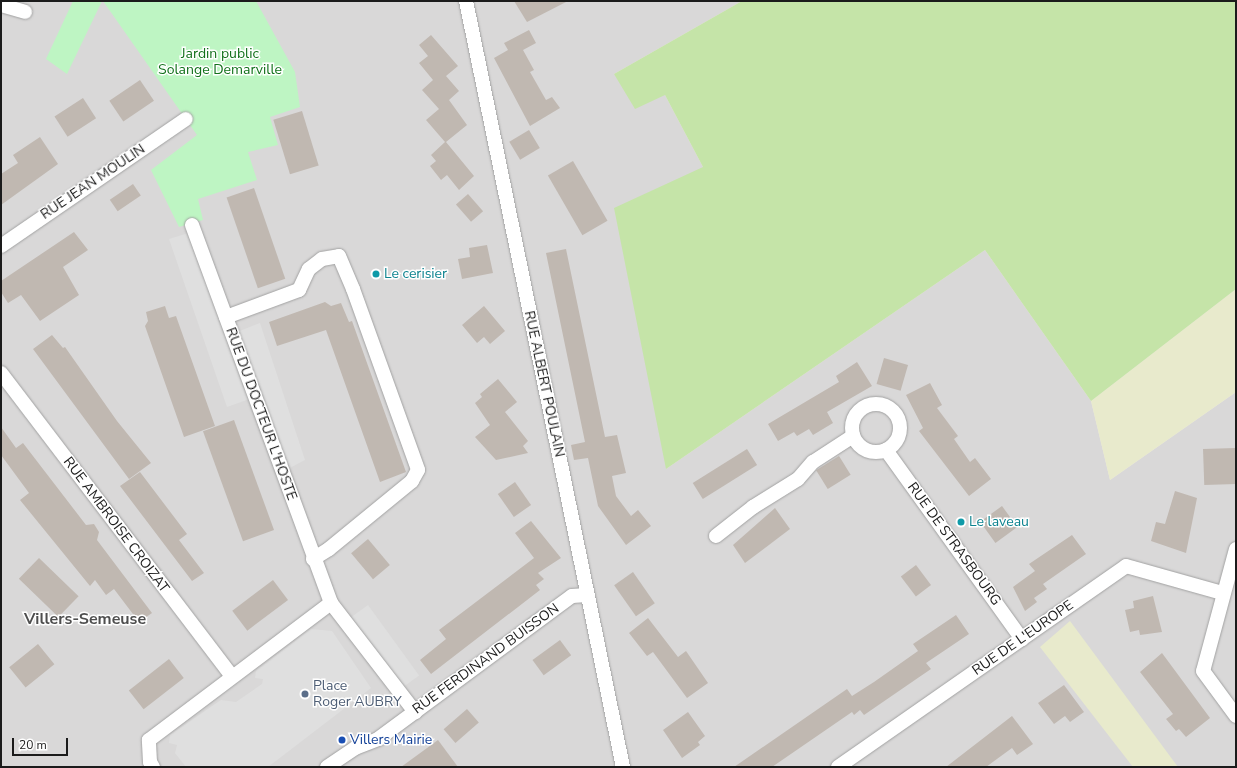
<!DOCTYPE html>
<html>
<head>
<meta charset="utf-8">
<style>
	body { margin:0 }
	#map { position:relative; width:1237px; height:768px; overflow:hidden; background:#ece8e1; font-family:"Nunito Sans",sans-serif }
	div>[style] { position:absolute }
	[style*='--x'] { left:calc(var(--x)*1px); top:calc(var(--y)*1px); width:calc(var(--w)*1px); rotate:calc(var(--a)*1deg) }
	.residential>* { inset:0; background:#d9d8d8 }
	.farmland>* { inset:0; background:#e8eacc }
	.grass>* { inset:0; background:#c5e4a8 }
	.park>* { inset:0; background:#bef5c3 }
	.parking>* { inset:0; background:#dfdfdf; transform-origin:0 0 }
	.building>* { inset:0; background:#c0b8b1; transform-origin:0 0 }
	.roads { filter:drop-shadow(0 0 1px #a2a2a2) drop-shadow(0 0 1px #a2a2a2) }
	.minor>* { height:14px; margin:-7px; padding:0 7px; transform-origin:7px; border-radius:7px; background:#fff }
	.minor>.ring { margin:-7px; padding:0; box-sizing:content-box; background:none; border:14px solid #fff; border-radius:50% }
	.dots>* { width:11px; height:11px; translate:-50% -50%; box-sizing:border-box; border:2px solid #fff; border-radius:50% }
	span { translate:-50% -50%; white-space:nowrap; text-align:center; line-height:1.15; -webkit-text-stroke:3px #fff; paint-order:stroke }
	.park-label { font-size:14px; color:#11711a }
	.street-label { font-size:14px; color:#1b1b1b }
	.culture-label { font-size:14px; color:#0d838f }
	.left { translate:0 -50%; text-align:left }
	.service-label { font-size:14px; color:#4e5e75 }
	.transit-label { font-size:14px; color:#164399 }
	.quarter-label { font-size:16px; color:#4e4e4e; font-weight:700 }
	.frame { position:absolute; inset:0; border:2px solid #1b1b1b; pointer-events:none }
	.scale { position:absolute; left:12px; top:738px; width:56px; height:18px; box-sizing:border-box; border:2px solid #1b1b1b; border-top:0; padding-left:5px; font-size:12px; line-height:14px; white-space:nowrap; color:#1b1b1b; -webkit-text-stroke:3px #fff; paint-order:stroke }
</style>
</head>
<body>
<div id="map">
	<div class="residential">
		<div style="clip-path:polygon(1px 1px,742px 1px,614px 74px,665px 95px,703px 167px,666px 469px,985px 250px,1091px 401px,1110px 480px,1236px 392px,1236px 767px,1px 767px)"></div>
	</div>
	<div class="farmland">
		<div style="clip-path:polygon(1236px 289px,1236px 392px,1110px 480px,1091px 401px)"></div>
		<div style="clip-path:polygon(1070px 621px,1178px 767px,1133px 767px,1040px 647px)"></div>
	</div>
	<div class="grass">
		<div style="clip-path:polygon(742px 1px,1236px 1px,1236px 289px,1091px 401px,985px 250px,666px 469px,614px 208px,703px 167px,665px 95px,635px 109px,614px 74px)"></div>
	</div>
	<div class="park">
		<div style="clip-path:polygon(73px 1px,102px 1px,67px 74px,46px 59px)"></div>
		<div style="clip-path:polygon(103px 1px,256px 1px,295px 72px,300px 107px,270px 117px,278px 145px,248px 152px,257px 180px,198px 199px,203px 220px,179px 227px,151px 170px,197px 135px)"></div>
	</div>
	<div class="parking">
		<div style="clip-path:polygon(195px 231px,232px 334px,260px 323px,305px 460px,282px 472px,255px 397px,227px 407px,169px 239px)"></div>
		<div style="left:368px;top:605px;width:87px;height:27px;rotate:54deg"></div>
		<div style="clip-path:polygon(311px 629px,332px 631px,371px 688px,268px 767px,186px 767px,175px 753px,177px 745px,169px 743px,170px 735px,221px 700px,236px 702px,262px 684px,263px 679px,255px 678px,256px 671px)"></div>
	</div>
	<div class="building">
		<div style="clip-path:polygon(514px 1px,568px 1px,527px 22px)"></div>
		<div style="clip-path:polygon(529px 30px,536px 43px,523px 50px,534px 70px,530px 72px,546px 100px,552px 97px,560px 108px,530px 126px,494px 58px,508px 50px,504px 43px)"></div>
		<div style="clip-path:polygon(431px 35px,458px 66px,446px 76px,459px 91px,449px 100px,467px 125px,446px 142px,474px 176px,459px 190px,447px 175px,441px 180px,430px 166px,436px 161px,431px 155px,445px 142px,426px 120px,439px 109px,422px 90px,433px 80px,419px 63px,428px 56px,419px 45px)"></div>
		<div style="left:140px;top:80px;width:25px;height:37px;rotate:56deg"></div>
		<div style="left:83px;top:98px;width:24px;height:34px;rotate:57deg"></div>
		<div style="left:302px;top:111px;width:57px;height:30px;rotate:73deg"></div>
		<div style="left:529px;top:130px;width:21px;height:23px;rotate:59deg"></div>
		<div style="clip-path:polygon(40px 137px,58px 164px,1px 205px,1px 174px,18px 163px,13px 155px)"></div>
		<div style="left:573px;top:161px;width:69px;height:29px;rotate:60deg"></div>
		<div style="left:133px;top:184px;width:14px;height:28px;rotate:56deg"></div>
		<div style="left:254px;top:188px;width:96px;height:29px;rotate:71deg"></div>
		<div style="left:468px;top:194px;width:23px;height:16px;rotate:49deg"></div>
		<div style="clip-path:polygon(74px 232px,88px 250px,63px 267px,79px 295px,40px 321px,21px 295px,8px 303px,1px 292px,1px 281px)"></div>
		<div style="clip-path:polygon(487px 245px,493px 273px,462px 279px,458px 259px,470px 257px,469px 248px)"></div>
		<div style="clip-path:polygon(566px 249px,605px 437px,617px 435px,626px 473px,612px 476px,616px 496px,631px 516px,638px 510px,651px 526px,626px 545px,598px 506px,588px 458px,574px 460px,571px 445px,585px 442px,546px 253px)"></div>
		<div style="clip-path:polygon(325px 302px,331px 306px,341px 303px,349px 322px,352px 321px,406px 472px,380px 482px,326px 330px,277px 346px,269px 322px)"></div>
		<div style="clip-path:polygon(165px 306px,169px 318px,176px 316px,215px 426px,184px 437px,145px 326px,148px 321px,146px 312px)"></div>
		<div style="clip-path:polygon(484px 306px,505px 331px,490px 344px,484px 337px,477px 343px,462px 325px)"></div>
		<div style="clip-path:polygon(52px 335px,63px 348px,65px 347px,117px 421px,151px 463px,129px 479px,33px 349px)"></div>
		<div style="left:884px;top:358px;width:25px;height:27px;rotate:16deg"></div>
		<div style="clip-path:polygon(857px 362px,872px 386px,827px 412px,833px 423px,813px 435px,809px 429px,797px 436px,794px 432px,778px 441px,768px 424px,839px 382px,836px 376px)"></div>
		<div style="clip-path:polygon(498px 379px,517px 402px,505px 412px,528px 441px,523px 446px,528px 453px,496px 460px,475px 437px,490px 425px,475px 403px,482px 397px,480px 394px)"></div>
		<div style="clip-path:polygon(930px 383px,942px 405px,937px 408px,958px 436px,954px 439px,970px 462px,975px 458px,991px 479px,969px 496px,919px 431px,923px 428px,906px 395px)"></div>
		<div style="left:234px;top:420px;width:117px;height:33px;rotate:70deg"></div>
		<div style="clip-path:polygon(1px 427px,16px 448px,23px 443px,86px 525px,94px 524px,99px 532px,97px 540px,152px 613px,139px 622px,114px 589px,106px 595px,95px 580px,90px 586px,20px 500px,29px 493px,1px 455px)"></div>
		<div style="left:1235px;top:448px;width:36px;height:32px;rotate:88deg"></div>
		<div style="left:747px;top:449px;width:19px;height:64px;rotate:58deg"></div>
		<div style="left:839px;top:456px;width:22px;height:27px;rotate:58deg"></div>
		<div style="clip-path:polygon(140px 472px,187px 534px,179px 540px,204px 573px,192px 581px,120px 486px)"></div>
		<div style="left:515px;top:482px;width:28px;height:21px;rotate:55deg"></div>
		<div style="clip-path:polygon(1175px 491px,1197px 498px,1186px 553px,1151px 541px,1156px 522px,1165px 524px)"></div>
		<div style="left:1002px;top:506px;width:26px;height:27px;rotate:54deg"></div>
		<div style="clip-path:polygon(775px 508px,790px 529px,745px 563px,733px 545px)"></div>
		<div style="clip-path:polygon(531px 521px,561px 558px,538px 573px,544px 579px,536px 585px,540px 590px,431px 674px,420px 660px,446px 639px,439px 630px,534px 558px,515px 533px)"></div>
		<div style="clip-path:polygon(1072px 535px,1086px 554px,1043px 584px,1047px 589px,1034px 598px,1037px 602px,1025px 611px,1013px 587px,1035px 571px,1029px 564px)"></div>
		<div style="left:368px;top:539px;width:34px;height:22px;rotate:50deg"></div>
		<div style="left:39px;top:558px;width:55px;height:29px;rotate:44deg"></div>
		<div style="left:916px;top:565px;width:25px;height:19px;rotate:53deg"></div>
		<div style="left:633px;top:572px;width:38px;height:23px;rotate:55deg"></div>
		<div style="left:273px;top:580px;width:25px;height:51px;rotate:53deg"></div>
		<div style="clip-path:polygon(1153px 596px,1162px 632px,1140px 635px,1139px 630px,1130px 632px,1125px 610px,1134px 608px,1133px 601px)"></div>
		<div style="clip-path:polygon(956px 615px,969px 634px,926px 663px,931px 669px,912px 682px,864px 715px,860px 710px,854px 715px,852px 712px,772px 767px,734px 767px,847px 689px,852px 696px,874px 682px,918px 651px,913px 644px)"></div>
		<div style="clip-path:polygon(648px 618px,678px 657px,686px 651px,708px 683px,687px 698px,653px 652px,647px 656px,629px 633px)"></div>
		<div style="left:560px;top:640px;width:19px;height:34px;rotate:54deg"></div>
		<div style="left:38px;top:644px;width:26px;height:37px;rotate:51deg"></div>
		<div style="clip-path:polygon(1162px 653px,1210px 718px,1186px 737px,1179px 729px,1176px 731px,1166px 719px,1173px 714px,1140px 672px)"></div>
		<div style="left:169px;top:659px;width:24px;height:51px;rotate:52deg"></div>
		<div style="clip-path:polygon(1064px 685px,1084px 712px,1070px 722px,1065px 716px,1054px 724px,1038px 703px)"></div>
		<div style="left:467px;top:709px;width:18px;height:31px;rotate:49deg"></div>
		<div style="clip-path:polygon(688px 712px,705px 736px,698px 742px,700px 745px,682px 758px,663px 730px)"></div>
		<div style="clip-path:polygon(1012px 716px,1033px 744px,1017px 755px,1012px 748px,986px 767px,946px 767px)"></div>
		<div style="clip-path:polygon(438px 740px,458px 767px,401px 767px)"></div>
	</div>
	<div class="roads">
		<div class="minor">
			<div style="--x:466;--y:1;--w:782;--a:78.42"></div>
			<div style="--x:1;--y:5;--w:25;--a:16"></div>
			<div style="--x:192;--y:225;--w:403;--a:69.8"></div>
			<div style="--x:331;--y:603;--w:138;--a:52.4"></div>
			<div style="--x:1;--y:246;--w:224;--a:-34.5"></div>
			<div style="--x:226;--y:317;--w:78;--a:-20.3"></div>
			<div style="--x:299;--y:290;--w:23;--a:-65"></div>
			<div style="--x:309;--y:269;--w:16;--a:-38"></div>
			<div style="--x:322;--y:259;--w:17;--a:-10"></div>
			<div style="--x:339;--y:256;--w:36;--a:67"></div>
			<div style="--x:353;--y:289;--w:192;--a:70.2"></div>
			<div style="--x:418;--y:470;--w:13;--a:119"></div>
			<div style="--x:412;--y:481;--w:107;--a:140.7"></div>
			<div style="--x:329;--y:549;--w:19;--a:148"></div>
			<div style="--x:1;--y:373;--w:381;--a:52.7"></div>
			<div class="ring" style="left:852px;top:404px;width:34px;height:34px"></div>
			<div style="--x:886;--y:450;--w:233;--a:54.3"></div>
			<div style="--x:716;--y:536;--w:47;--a:-38.1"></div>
			<div style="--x:753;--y:507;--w:53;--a:-31.9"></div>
			<div style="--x:798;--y:479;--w:23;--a:-49"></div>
			<div style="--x:813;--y:462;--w:48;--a:-33"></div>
			<div style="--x:1236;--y:549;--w:126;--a:105.1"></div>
			<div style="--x:1203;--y:671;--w:56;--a:53.7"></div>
			<div style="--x:153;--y:767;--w:6;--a:-121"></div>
			<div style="--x:150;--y:762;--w:22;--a:-93"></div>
			<div style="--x:149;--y:740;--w:228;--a:-37"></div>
			<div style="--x:327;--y:767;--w:34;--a:-34"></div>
			<div style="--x:355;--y:748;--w:25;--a:-21"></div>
			<div style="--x:378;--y:739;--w:241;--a:-36.4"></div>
			<div style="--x:572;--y:596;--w:15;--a:-4"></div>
			<div style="--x:838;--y:767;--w:351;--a:-34.9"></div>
			<div style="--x:1126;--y:566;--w:100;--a:15.7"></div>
		</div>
	</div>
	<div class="dots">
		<div style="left:376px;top:274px;background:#0f9aa8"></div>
		<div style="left:961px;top:522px;background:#0f9aa8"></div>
		<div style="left:305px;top:694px;background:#5c6f8a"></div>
		<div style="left:342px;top:740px;background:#1a4fb4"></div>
	</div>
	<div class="park-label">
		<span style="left:220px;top:62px">Jardin public<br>Solange Demarville</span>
	</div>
	<div class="street-label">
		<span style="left:93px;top:182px;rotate:-34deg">RUE JEAN MOULIN</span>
		<span style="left:544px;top:384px;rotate:78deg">RUE ALBERT POULAIN</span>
		<span style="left:261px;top:414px;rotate:70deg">RUE DU DOCTEUR L'HOSTE</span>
		<span style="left:116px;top:525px;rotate:53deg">RUE AMBROISE CROIZAT</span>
		<span style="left:954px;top:544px;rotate:54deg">RUE DE STRASBOURG</span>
		<span style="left:1023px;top:638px;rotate:-35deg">RUE DE L'EUROPE</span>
		<span style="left:486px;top:659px;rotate:-36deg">RUE FERDINAND BUISSON</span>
	</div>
	<div class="culture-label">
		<span class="left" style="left:384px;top:274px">Le cerisier</span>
		<span class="left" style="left:969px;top:522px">Le laveau</span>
	</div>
	<div class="service-label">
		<span class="left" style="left:313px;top:694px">Place<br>Roger AUBRY</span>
	</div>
	<div class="transit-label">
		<span class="left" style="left:350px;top:740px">Villers Mairie</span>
	</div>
	<div class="quarter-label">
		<span style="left:85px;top:619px">Villers-Semeuse</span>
	</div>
	<div class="frame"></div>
	<div class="scale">20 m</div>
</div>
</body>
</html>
